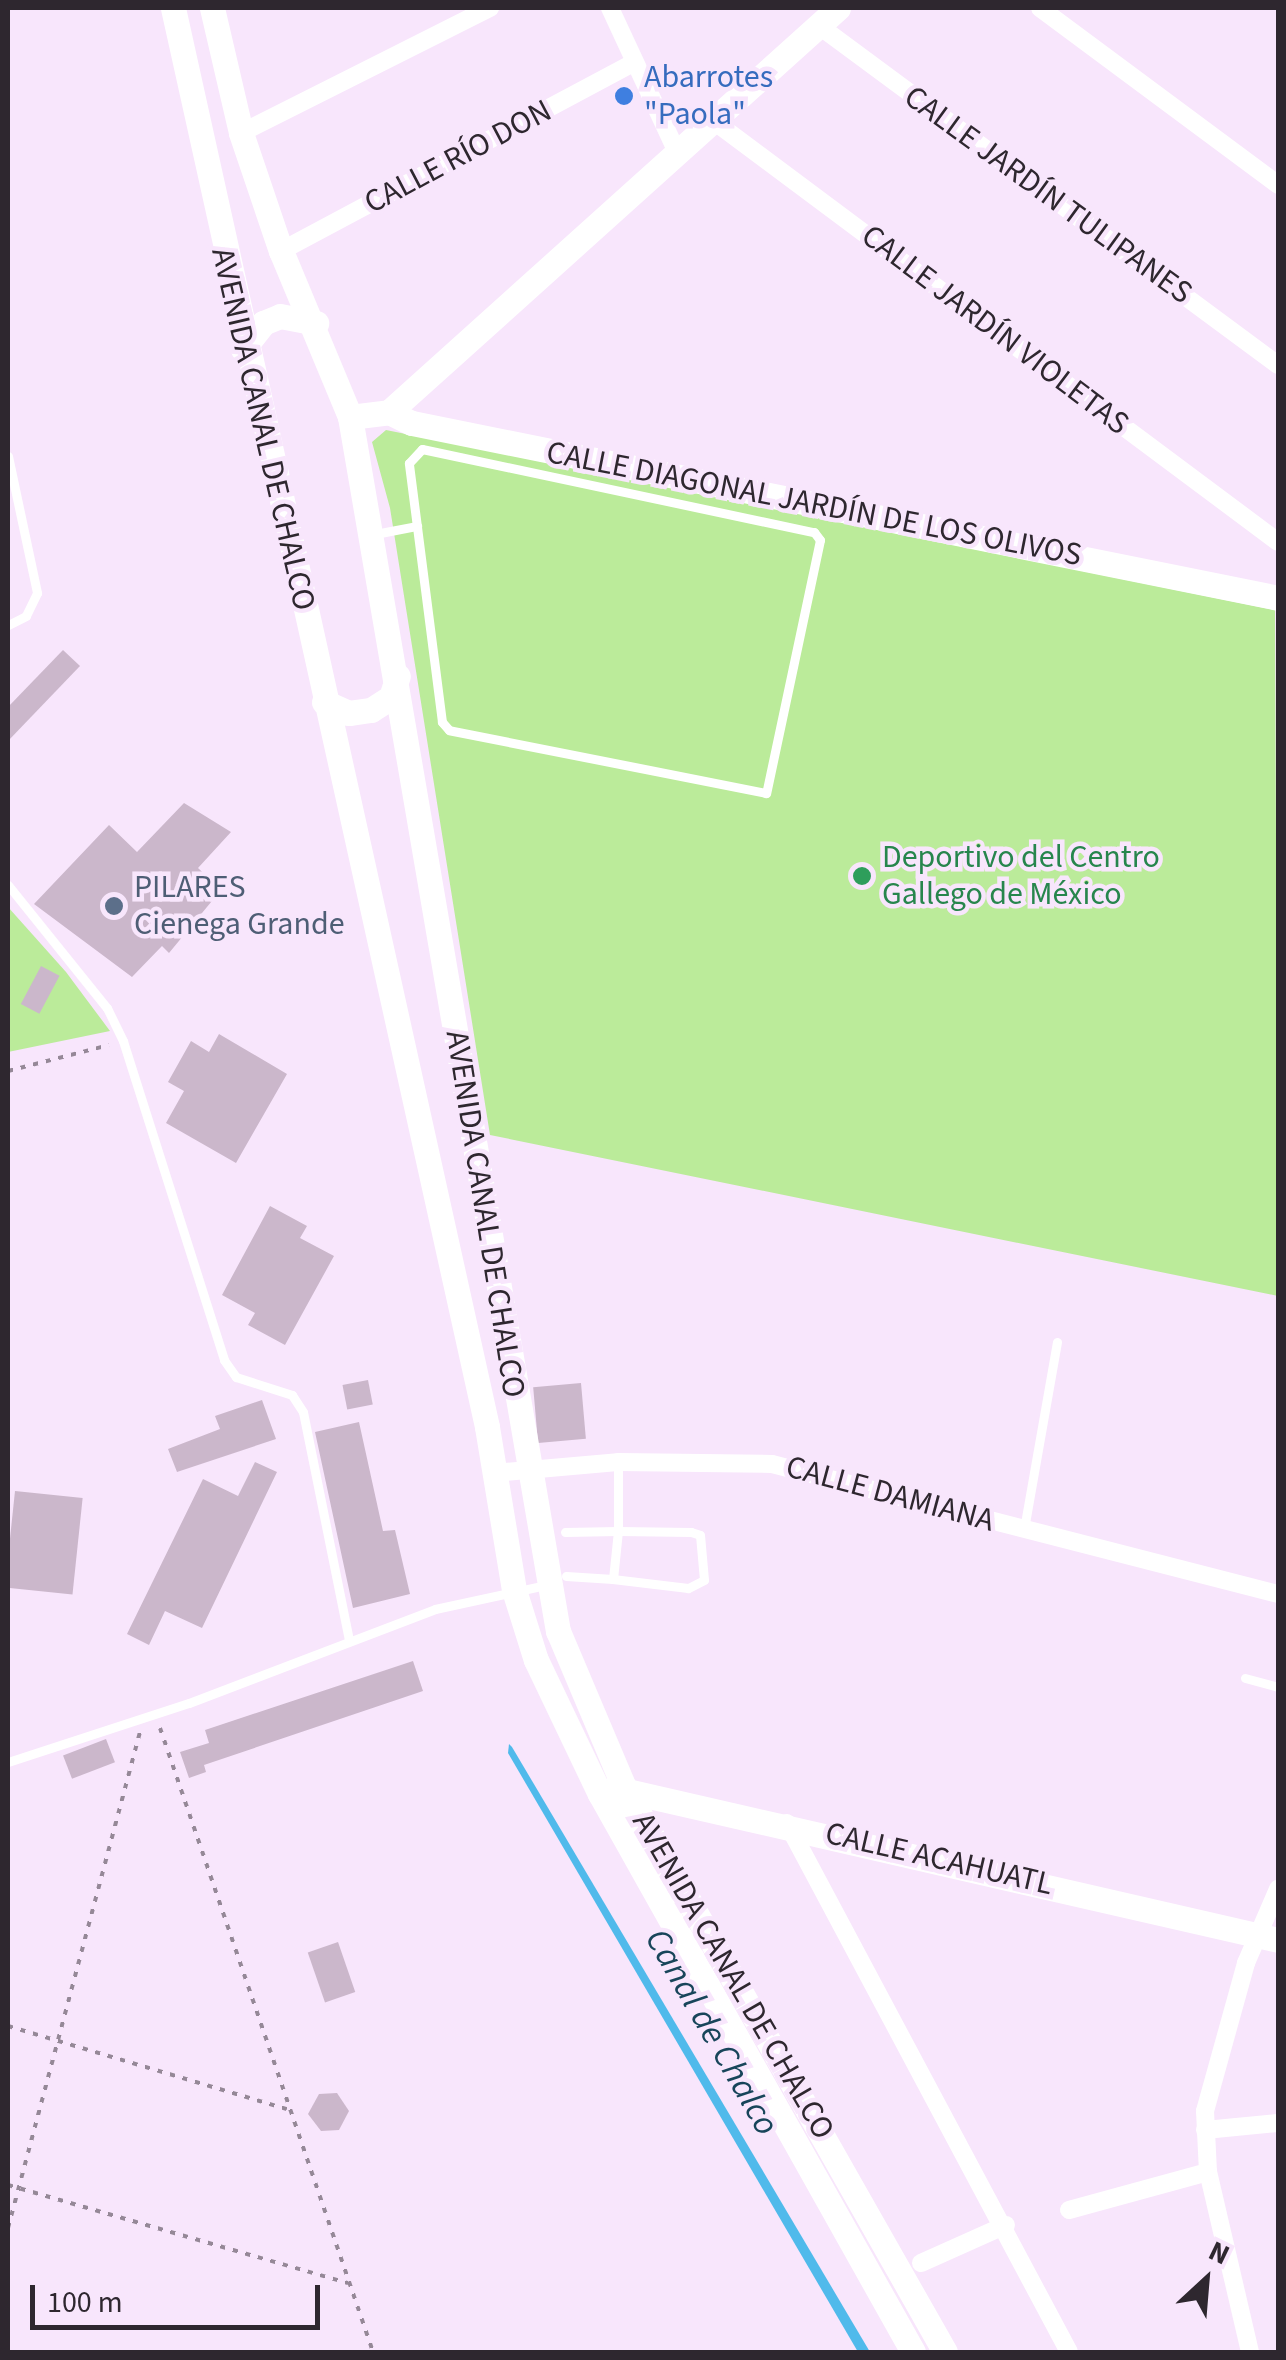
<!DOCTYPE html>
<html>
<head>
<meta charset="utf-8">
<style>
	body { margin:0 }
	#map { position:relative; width:1286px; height:2360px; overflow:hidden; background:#f8e6fc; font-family:"Source Sans 3",sans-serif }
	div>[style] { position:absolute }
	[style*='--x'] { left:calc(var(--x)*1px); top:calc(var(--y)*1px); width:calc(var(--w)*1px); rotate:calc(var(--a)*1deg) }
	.green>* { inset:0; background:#bbeb9a }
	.water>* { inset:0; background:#50baeb }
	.building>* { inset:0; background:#cbb7cb; transform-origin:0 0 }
	.path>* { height:4px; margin-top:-2px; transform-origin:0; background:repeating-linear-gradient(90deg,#958897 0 5px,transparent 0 13px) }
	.lane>* { height:9px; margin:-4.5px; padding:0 4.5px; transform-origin:4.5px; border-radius:4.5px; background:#fff }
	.street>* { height:18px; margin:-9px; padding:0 9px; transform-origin:9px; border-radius:9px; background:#fff }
	.secondary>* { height:25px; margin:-12.5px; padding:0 12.5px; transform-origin:12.5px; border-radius:12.5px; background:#fff }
	.dots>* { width:28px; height:28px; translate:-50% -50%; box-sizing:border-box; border:5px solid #f8e6fc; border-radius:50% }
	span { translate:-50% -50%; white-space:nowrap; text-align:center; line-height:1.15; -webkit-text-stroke:9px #f8e6fc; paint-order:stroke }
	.shop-label { font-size:32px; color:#366cbe }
	.left { translate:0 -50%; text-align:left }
	.street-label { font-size:32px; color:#2e272f }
	.leisure-label { font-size:32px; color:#27864d }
	.service-label { font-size:32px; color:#4e5e75 }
	.water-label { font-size:35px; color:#18455a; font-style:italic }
	.frame { position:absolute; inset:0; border:10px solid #2e272f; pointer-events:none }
	.north { position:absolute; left:1156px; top:2230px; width:100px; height:100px; -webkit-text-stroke:8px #f8e6fc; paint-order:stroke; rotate:26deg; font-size:28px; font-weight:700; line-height:40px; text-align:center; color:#2e272f }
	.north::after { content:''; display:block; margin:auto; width:35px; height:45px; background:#2e272f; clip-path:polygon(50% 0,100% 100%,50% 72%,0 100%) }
	.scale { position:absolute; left:30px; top:2285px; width:290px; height:45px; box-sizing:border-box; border:5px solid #2e272f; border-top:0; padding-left:12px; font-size:30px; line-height:35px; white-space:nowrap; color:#2e272f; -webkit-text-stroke:8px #f8e6fc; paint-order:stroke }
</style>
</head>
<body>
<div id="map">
	<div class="green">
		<div style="clip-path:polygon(386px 430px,1275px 610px,1278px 1296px,490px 1135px,390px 508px,372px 442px)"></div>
		<div style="clip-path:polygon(8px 907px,66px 972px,110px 1031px,8px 1052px)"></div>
	</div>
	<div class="water">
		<div style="clip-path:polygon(509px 1744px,512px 1747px,870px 2352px,858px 2352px,508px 1753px)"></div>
	</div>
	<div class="building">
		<div style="clip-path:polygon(63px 650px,80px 666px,8px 741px,8px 707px)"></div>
		<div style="clip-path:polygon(184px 803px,231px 832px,198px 868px,221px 890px,169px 953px,162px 946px,132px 977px,34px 904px,109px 825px,137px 852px)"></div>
		<div style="left:41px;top:966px;width:21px;height:43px;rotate:28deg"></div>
		<div style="clip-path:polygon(219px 1034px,287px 1074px,236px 1163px,166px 1123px,184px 1091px,168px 1082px,191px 1041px,209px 1052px)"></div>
		<div style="clip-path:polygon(270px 1206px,307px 1226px,300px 1238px,334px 1256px,285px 1345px,248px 1325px,255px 1313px,222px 1295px)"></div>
		<div style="left:368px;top:1380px;width:25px;height:26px;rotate:79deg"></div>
		<div style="left:581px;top:1383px;width:56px;height:48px;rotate:85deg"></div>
		<div style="clip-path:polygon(262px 1400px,276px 1439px,177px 1472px,168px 1449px,220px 1429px,215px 1416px)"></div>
		<div style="clip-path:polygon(359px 1422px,383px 1531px,395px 1530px,410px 1594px,353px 1608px,315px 1432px)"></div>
		<div style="clip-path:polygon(255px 1462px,277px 1472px,202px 1628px,165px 1611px,149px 1645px,127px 1634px,203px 1479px,238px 1496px)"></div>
		<div style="left:15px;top:1491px;width:68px;height:97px;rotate:6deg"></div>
		<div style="clip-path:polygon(413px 1661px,423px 1691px,204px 1765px,206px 1772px,189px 1778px,180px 1752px,209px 1743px,205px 1730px)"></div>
		<div style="left:106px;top:1739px;width:25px;height:46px;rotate:69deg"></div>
		<div style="left:338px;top:1942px;width:53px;height:32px;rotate:71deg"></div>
		<div style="clip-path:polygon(337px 2093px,349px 2111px,339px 2130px,321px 2131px,308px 2114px,319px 2094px)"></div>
	</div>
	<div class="path">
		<div style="--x:8;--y:1071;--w:104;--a:-14.4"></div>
		<div style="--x:160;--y:1728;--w:659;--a:71.15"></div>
		<div style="--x:8;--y:2026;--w:291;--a:16.6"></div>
		<div style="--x:8;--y:2185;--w:354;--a:16.1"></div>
		<div style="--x:8;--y:2228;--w:513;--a:-75.1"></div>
	</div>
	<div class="lane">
		<div style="--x:422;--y:449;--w:401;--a:12"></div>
		<div style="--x:814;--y:532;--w:10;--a:53"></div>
		<div style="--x:820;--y:540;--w:259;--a:102"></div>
		<div style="--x:766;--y:793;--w:323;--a:-168.8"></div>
		<div style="--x:449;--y:730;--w:11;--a:-131"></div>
		<div style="--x:442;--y:722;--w:261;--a:-97.3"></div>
		<div style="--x:409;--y:463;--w:19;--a:-47"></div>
		<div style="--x:8;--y:456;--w:140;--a:78"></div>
		<div style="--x:37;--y:593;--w:25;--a:116"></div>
		<div style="--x:26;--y:616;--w:20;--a:153"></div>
		<div style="--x:375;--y:534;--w:43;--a:-10.8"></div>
		<div style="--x:8;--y:885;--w:158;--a:51.2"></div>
		<div style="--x:107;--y:1008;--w:37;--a:64"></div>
		<div style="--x:123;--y:1041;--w:335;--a:72.4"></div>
		<div style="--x:224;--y:1360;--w:21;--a:55"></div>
		<div style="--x:236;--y:1377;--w:59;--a:17.8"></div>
		<div style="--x:292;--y:1395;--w:20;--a:57"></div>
		<div style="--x:303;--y:1412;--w:233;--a:78.6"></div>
		<div style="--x:1024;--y:1529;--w:190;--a:-80"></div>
		<div style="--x:565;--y:1532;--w:53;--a:-1.1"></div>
		<div style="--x:618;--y:1531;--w:73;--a:0.8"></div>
		<div style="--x:691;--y:1532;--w:9;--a:18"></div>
		<div style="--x:700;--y:1535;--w:45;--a:84.9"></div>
		<div style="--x:704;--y:1580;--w:18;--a:153"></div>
		<div style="--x:688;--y:1588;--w:76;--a:-173.2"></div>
		<div style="--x:613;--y:1579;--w:48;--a:-84.1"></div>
		<div style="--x:618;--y:1531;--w:69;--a:-90"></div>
		<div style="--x:566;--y:1576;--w:47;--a:3.7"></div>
		<div style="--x:1245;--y:1678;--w:34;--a:15"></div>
		<div style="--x:8;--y:1762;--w:190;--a:-18.1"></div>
		<div style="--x:189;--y:1703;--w:263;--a:-20.9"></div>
		<div style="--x:435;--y:1609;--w:114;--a:-12.2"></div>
	</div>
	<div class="street">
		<div style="--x:610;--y:8;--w:157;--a:65.1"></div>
		<div style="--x:1040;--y:8;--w:297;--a:36.6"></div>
		<div style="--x:818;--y:25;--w:572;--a:36.47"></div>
		<div style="--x:711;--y:119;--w:707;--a:36.72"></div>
		<div style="--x:241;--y:133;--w:279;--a:-26.7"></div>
		<div style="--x:281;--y:251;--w:401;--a:-28.1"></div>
		<div style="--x:493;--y:1473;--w:125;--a:-5"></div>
		<div style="--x:618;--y:1462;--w:154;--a:0.7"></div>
		<div style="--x:772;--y:1464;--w:522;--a:14.41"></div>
		<div style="--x:787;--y:1823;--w:599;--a:61.94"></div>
		<div style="--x:1205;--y:2130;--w:73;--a:-5.5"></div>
		<div style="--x:1069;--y:2210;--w:144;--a:-15.3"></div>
		<div style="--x:921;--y:2263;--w:93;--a:-24.1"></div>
		<div style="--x:1250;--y:2352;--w:185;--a:-103.1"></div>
		<div style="--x:1208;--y:2172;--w:61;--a:-92.8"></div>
		<div style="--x:1205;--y:2111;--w:154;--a:-74.5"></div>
		<div style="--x:1246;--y:1963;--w:81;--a:-66.6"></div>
	</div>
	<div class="secondary">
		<div style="--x:173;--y:8;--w:1453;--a:77.52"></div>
		<div style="--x:487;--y:1427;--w:165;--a:80.6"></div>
		<div style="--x:514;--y:1590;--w:73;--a:72.6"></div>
		<div style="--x:536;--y:1660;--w:148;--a:64.5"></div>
		<div style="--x:600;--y:1794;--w:640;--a:60.71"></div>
		<div style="--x:212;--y:8;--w:128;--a:76.9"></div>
		<div style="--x:241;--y:133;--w:125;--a:71.3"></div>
		<div style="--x:281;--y:251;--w:180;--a:67.4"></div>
		<div style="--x:350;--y:417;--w:1232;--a:80.28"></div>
		<div style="--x:558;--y:1631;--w:167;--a:67.1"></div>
		<div style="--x:623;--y:1785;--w:652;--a:60.41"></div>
		<div style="--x:243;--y:349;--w:33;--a:-52"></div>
		<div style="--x:263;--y:323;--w:18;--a:-22"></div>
		<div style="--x:280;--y:316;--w:37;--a:11"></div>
		<div style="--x:389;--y:412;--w:604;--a:-41.98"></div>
		<div style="--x:350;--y:417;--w:39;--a:-7"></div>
		<div style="--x:389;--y:412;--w:25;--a:26"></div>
		<div style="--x:412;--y:423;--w:884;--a:11.42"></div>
		<div style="--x:324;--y:702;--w:27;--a:24"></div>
		<div style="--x:349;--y:713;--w:22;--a:-8"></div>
		<div style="--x:371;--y:710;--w:24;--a:-33"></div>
		<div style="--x:391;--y:697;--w:22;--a:-72"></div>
		<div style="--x:614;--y:1788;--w:681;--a:12.89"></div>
	</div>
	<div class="dots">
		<div style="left:624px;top:96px;background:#3f7fe0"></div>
		<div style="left:862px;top:876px;background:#2e9e5b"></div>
		<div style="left:114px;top:906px;background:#5c6f8a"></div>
	</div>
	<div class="shop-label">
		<span class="left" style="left:644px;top:96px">Abarrotes<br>"Paola"</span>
	</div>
	<div class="street-label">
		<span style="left:458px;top:157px;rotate:-28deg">CALLE RÍO DON</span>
		<span style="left:1048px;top:195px;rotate:36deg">CALLE JARDÍN TULIPANES</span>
		<span style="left:995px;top:330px;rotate:37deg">CALLE JARDÍN VIOLETAS</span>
		<span style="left:263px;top:429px;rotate:77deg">AVENIDA CANAL DE CHALCO</span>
		<span style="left:814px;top:504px;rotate:11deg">CALLE DIAGONAL JARDÍN DE LOS OLIVOS</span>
		<span style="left:485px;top:1214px;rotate:81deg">AVENIDA CANAL DE CHALCO</span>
		<span style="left:890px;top:1494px;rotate:15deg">CALLE DAMIANA</span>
		<span style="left:939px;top:1859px;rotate:13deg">CALLE ACAHUATL</span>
		<span style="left:733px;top:1976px;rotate:60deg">AVENIDA CANAL DE CHALCO</span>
	</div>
	<div class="leisure-label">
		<span class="left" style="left:882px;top:876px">Deportivo del Centro<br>Gallego de México</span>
	</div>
	<div class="service-label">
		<span class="left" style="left:134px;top:906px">PILARES<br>Cienega Grande</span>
	</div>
	<div class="water-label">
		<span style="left:712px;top:2032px;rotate:60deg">Canal de Chalco</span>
	</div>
	<div class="frame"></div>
	<div class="north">N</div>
	<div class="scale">100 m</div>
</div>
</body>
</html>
